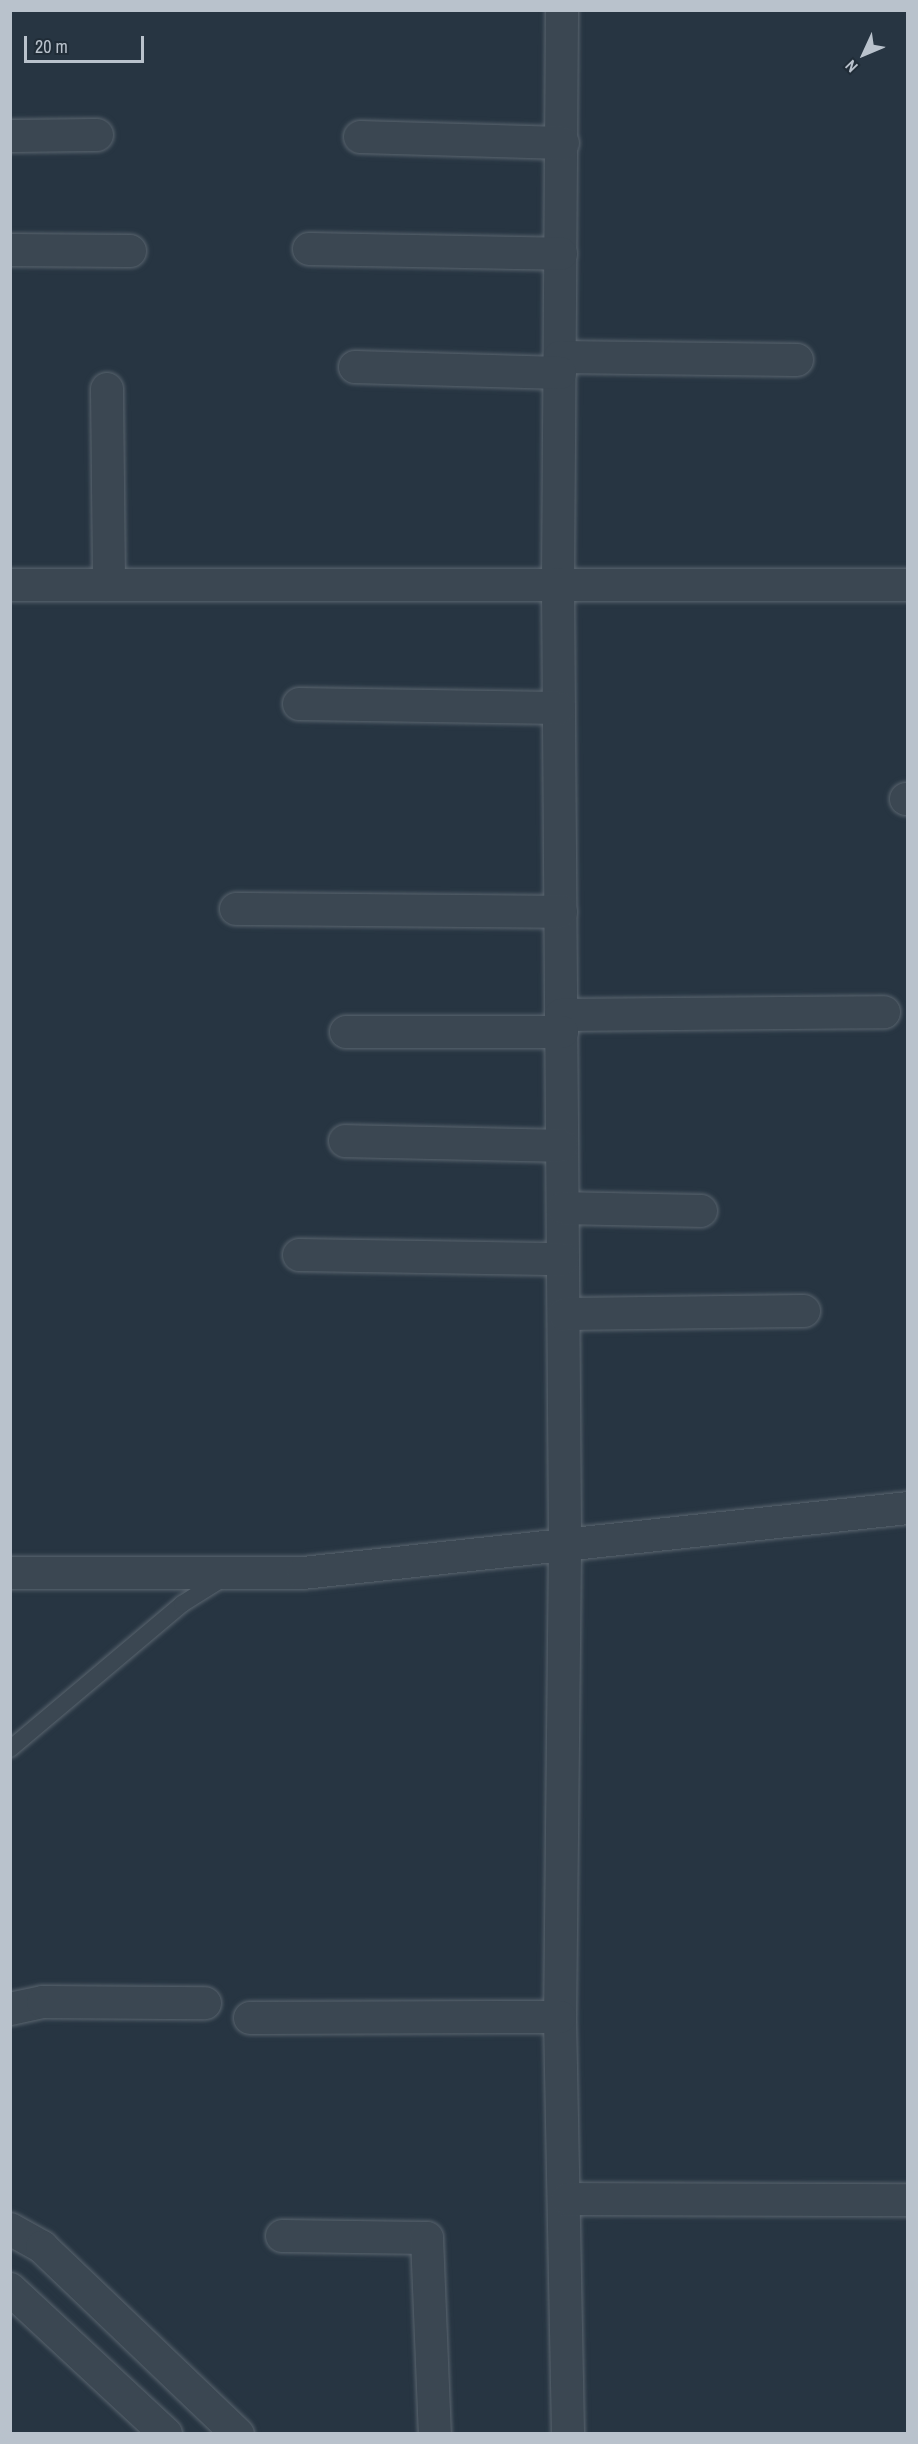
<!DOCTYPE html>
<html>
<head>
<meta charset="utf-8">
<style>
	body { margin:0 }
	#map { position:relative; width:918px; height:2444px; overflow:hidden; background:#273542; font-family:"Archivo Narrow",sans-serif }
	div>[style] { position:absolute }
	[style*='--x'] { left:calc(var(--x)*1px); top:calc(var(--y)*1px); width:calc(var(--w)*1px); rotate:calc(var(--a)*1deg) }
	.roads { filter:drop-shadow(0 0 2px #5a656f) drop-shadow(0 0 2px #5a656f) }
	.lane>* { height:16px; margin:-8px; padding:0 8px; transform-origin:8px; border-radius:8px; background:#3b4752 }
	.street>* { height:32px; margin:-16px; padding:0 16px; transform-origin:16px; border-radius:16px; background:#3b4752 }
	span { translate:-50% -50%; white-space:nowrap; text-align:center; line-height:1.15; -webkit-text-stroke:4.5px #202c37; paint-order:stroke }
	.frame { position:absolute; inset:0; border:12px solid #b9c2cc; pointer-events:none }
	.north { position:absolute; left:834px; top:24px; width:60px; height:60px; -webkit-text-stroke:4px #202c37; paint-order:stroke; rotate:226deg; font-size:16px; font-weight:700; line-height:24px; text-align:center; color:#b9c2cc }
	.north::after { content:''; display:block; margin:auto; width:21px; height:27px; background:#b9c2cc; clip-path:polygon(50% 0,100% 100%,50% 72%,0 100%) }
	.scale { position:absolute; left:24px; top:36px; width:120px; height:27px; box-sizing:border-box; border:3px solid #b9c2cc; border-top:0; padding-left:8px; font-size:18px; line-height:21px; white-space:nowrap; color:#b9c2cc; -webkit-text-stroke:4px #202c37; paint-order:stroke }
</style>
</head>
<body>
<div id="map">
	<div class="roads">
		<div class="lane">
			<div style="--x:10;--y:1749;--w:225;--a:-40.1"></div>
			<div style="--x:182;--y:1604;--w:51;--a:-32.1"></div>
		</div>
		<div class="street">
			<div style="--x:562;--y:10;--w:574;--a:90.4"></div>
			<div style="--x:558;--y:584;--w:963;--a:89.58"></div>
			<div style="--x:565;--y:1547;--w:470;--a:90.6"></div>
			<div style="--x:560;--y:2017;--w:417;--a:88.9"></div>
			<div style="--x:10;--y:136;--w:87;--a:-0.7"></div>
			<div style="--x:360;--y:137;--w:203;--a:1.7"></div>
			<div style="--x:309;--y:249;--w:252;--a:1.1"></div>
			<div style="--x:10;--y:250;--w:120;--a:0.5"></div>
			<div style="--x:560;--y:357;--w:237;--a:0.7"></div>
			<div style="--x:355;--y:367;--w:205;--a:1.7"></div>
			<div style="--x:107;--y:389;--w:196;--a:89.4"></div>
			<div style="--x:10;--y:585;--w:898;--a:0"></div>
			<div style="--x:299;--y:704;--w:260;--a:0.9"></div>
			<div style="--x:906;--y:799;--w:2;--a:0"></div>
			<div style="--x:236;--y:909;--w:325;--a:0.5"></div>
			<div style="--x:561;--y:1015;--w:323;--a:-0.5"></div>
			<div style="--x:346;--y:1032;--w:216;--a:0"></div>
			<div style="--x:345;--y:1141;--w:217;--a:1.3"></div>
			<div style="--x:563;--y:1208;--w:138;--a:1.2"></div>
			<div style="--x:299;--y:1255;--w:264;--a:0.9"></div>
			<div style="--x:564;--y:1314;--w:240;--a:-0.7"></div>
			<div style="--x:10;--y:1573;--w:293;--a:0"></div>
			<div style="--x:303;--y:1573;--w:608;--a:-6.13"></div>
			<div style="--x:10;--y:2009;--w:34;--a:-12"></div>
			<div style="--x:43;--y:2002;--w:162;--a:0.4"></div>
			<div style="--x:250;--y:2018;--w:310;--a:-0.2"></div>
			<div style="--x:567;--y:2199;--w:341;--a:0.2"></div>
			<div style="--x:10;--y:2229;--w:37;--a:29"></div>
			<div style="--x:42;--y:2247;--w:271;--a:43.7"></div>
			<div style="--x:282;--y:2236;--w:145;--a:0.8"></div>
			<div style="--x:427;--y:2238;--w:196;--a:87.7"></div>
			<div style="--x:10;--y:2289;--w:213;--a:42.9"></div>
		</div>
	</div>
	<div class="frame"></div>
	<div class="north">N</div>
	<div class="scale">20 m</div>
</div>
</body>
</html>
